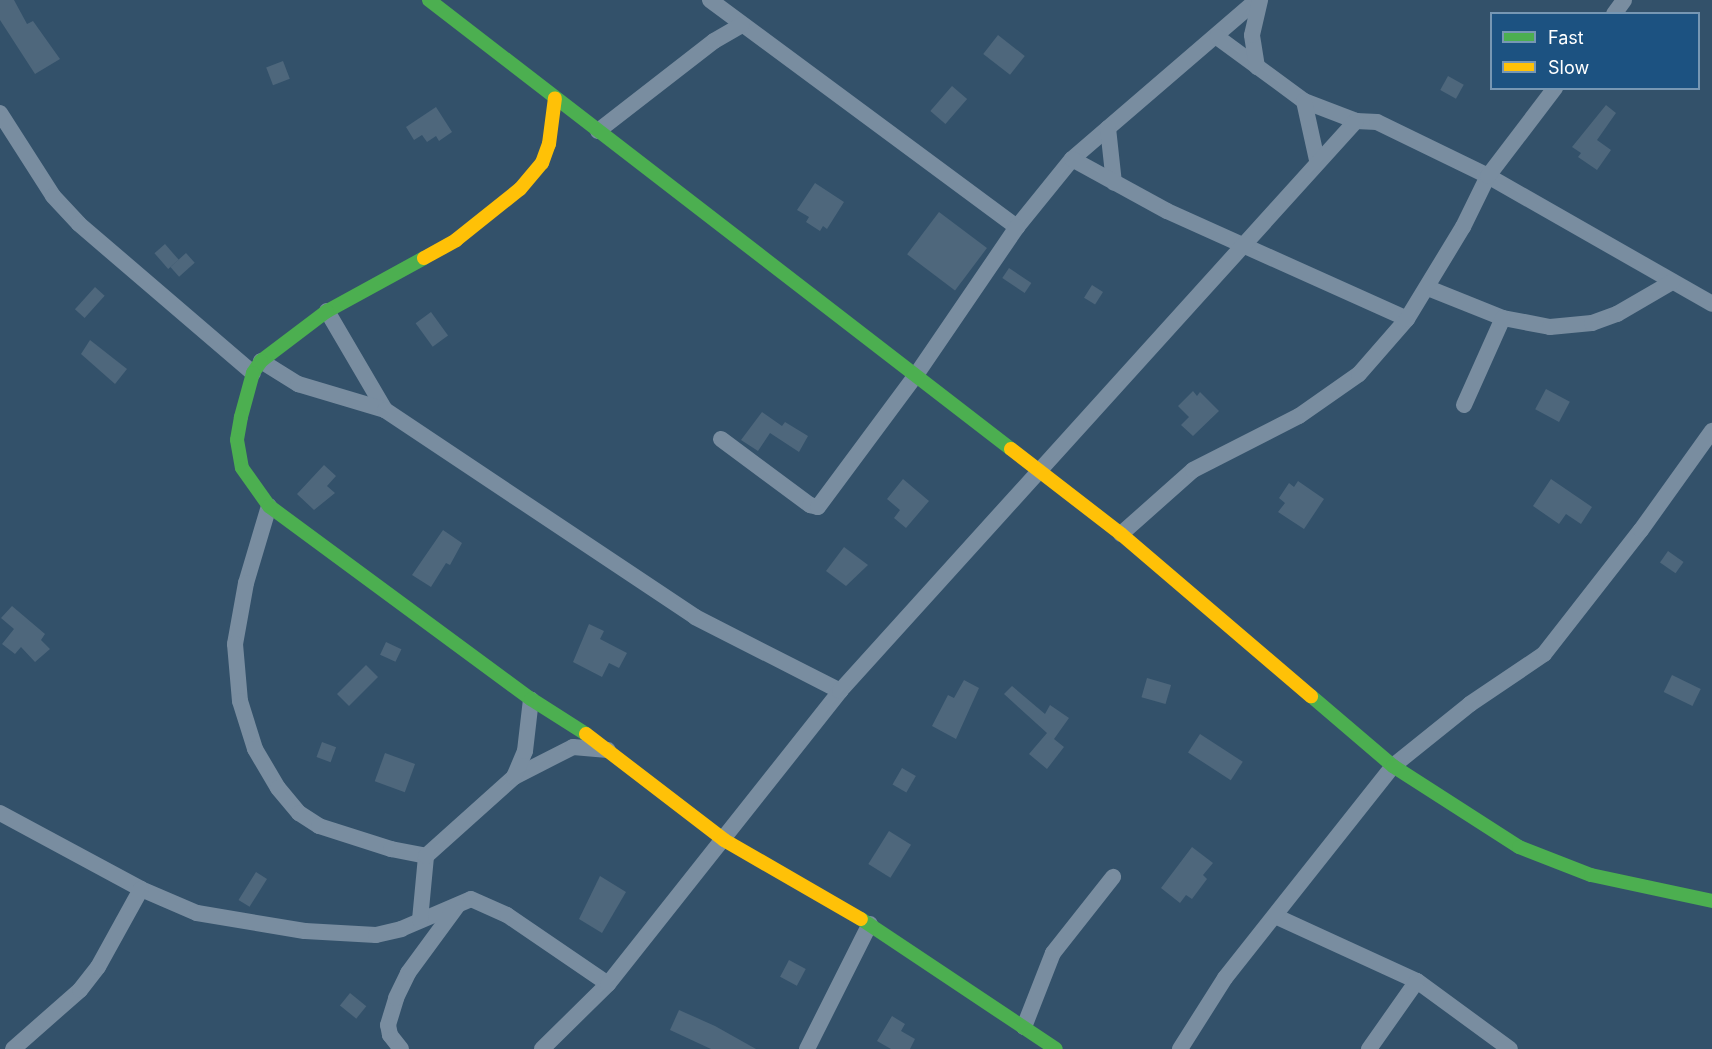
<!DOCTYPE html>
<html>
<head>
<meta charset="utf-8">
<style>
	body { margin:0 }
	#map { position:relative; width:1712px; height:1049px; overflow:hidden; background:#33516a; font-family:Inter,sans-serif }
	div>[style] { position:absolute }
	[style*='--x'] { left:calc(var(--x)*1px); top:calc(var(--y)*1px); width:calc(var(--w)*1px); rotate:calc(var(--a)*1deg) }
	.building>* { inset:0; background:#4e677c; transform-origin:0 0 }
	.street>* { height:16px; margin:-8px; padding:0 8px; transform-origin:8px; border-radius:8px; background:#798da0 }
	.fast>* { height:14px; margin:-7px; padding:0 7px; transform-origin:7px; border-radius:7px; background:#4caf50 }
	.slow>* { height:14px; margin:-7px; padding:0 7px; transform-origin:7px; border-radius:7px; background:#ffc107 }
	span { translate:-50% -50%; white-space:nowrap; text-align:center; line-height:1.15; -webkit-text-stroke:4.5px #1c5281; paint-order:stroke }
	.legend { position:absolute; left:1490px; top:12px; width:210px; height:78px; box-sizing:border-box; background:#1c5281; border:2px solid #7797b3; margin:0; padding:8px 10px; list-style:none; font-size:18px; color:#fff }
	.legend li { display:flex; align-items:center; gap:12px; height:30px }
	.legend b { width:30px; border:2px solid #7797b3 }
</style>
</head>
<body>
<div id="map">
	<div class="building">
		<div style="clip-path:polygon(0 0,14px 0,27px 24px,33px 21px,60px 59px,35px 74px,0 20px)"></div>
		<div style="left:998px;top:35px;width:34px;height:24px;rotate:38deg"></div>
		<div style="left:283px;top:61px;width:19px;height:18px;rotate:69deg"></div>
		<div style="left:1448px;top:76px;width:18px;height:16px;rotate:29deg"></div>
		<div style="left:952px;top:86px;width:20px;height:33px;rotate:41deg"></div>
		<div style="clip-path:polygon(1606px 105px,1616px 113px,1597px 140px,1611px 150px,1597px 170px,1578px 157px,1581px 153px,1572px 147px)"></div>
		<div style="clip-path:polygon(436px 107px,452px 132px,439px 141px,436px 136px,427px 142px,422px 135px,414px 140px,406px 127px)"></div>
		<div style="clip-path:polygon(815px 183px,844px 202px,827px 229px,823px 226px,820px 231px,806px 222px,809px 217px,797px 210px)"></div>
		<div style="left:939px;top:212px;width:60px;height:53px;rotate:37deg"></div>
		<div style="left:165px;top:244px;width:21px;height:14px;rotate:49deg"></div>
		<div style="left:186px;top:253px;width:13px;height:21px;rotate:48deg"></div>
		<div style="left:1009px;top:268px;width:27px;height:12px;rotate:34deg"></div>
		<div style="left:1092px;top:285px;width:13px;height:15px;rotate:32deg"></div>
		<div style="left:95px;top:287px;width:13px;height:30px;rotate:42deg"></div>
		<div style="left:431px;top:312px;width:29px;height:19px;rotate:54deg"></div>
		<div style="clip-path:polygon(90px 340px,127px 369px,115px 384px,81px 354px)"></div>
		<div style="left:1546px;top:389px;width:27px;height:23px;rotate:28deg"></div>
		<div style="clip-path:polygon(1193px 391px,1197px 396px,1200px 392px,1219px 411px,1193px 436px,1181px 425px,1189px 417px,1178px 406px)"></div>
		<div style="clip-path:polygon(762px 412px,782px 426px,785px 422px,808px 436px,799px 452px,770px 433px,758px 451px,741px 440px)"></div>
		<div style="clip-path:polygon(324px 465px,336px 476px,327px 486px,335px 493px,314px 510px,297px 494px)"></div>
		<div style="clip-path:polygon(903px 479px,929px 501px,906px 528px,894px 518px,900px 510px,887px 499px)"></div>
		<div style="clip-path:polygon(1551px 479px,1592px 507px,1581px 524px,1566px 514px,1559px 524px,1533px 506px)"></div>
		<div style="clip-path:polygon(1298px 481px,1324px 499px,1304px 529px,1278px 512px,1285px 503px,1279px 498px,1289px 483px,1294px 487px)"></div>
		<div style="clip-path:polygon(443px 530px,462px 543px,450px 565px,446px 563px,431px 587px,412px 575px)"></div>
		<div style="clip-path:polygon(844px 547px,868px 565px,846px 586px,826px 571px)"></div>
		<div style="left:1668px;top:551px;width:19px;height:14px;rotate:35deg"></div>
		<div style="clip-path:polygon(12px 606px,45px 634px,41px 640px,50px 649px,35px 662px,21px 647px,15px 654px,2px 644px,14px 629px,1px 618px)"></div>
		<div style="clip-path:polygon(589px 624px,604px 631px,600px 639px,627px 653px,619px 668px,609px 663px,602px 677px,573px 662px)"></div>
		<div style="left:386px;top:642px;width:17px;height:14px;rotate:25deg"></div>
		<div style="left:366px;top:665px;width:17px;height:41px;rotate:45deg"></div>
		<div style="left:1672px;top:675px;width:32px;height:19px;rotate:26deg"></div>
		<div style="left:1147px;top:678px;width:25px;height:20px;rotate:16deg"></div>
		<div style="clip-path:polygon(964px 680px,979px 688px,956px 739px,932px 726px,948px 695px,954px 698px)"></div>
		<div style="clip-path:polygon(1012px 686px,1045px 714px,1050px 705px,1069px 718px,1054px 739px,1064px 747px,1047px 769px,1029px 754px,1047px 733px,1004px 694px)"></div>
		<div style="left:1200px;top:734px;width:51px;height:22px;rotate:33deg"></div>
		<div style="left:322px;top:742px;width:15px;height:16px;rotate:20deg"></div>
		<div style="left:385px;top:753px;width:32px;height:30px;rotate:20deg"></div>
		<div style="left:902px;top:768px;width:16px;height:19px;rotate:30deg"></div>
		<div style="left:889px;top:831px;width:26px;height:39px;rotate:32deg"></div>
		<div style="clip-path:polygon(1192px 847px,1213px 863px,1203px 875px,1207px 879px,1192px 899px,1186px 895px,1180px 903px,1161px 888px)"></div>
		<div style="left:256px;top:872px;width:13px;height:33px;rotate:32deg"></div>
		<div style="clip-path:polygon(600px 876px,626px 892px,602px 933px,579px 919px)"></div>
		<div style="left:789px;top:960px;width:19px;height:19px;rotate:28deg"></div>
		<div style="left:350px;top:993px;width:21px;height:16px;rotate:39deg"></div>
		<div style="clip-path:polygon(679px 1010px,715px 1026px,756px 1049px,711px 1049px,670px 1030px)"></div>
		<div style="clip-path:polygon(892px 1016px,905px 1024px,901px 1031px,915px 1039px,910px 1049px,891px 1049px,877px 1041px)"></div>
	</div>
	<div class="street">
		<div style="--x:710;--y:0;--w:382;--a:36.5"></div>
		<div style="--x:1017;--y:227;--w:87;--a:-51"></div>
		<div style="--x:1072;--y:159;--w:244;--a:-40.7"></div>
		<div style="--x:1614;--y:14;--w:17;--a:-54"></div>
		<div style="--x:1217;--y:37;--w:108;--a:36.3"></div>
		<div style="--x:1304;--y:101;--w:56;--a:21"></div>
		<div style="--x:1356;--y:121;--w:21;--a:3"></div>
		<div style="--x:1377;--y:122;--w:123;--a:25.9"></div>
		<div style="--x:1488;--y:176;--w:258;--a:29.7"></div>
		<div style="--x:1257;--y:67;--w:32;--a:-99"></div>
		<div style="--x:1252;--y:35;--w:36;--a:-77"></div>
		<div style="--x:1304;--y:101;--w:60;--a:77.6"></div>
		<div style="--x:0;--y:113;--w:98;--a:57.4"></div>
		<div style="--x:53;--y:196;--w:38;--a:47"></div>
		<div style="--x:79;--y:224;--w:229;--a:40.6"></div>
		<div style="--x:1108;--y:128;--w:55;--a:83.8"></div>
		<div style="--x:598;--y:131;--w:147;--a:-37.8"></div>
		<div style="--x:714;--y:41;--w:32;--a:-30"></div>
		<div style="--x:1072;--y:159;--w:108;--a:28.7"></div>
		<div style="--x:1167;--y:211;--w:263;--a:24.2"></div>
		<div style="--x:1428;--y:288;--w:81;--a:21.8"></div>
		<div style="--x:1503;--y:318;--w:48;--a:10.8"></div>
		<div style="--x:1550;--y:327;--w:42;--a:-5.4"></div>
		<div style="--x:1592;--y:323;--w:27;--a:-20"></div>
		<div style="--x:1617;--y:314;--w:64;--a:-30.2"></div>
		<div style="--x:327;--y:311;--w:115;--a:59.6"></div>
		<div style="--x:261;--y:361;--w:44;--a:31.9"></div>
		<div style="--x:298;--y:384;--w:91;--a:16.6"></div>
		<div style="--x:385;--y:410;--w:373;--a:33.7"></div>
		<div style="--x:695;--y:617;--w:163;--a:27"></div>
		<div style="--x:1464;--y:405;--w:95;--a:-65.9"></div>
		<div style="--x:721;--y:439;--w:111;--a:36.6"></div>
		<div style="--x:810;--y:505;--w:8;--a:14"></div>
		<div style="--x:818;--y:507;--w:164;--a:-53.4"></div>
		<div style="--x:916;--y:375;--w:179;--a:-55.7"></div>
		<div style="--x:269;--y:506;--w:80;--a:106.6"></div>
		<div style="--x:246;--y:583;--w:62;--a:100.2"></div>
		<div style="--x:235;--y:644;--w:57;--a:85"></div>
		<div style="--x:240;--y:701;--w:50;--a:72.6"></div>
		<div style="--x:255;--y:749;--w:45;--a:59.5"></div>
		<div style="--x:278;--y:788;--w:33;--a:50"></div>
		<div style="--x:299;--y:813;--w:24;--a:33"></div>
		<div style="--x:319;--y:826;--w:76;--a:17.7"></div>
		<div style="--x:391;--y:849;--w:36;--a:11"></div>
		<div style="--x:1121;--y:534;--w:96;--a:-41.6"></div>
		<div style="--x:1193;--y:470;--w:119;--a:-27"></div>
		<div style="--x:1299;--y:416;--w:73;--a:-35"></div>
		<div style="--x:1359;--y:374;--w:73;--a:-48.9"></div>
		<div style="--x:1407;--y:319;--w:108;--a:-58.7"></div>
		<div style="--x:1463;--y:227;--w:57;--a:-63.9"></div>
		<div style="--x:1488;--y:176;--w:111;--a:-52.7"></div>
		<div style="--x:514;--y:777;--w:66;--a:-27"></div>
		<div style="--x:573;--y:747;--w:35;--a:5"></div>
		<div style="--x:0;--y:813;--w:160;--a:28.3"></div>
		<div style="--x:141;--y:889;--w:61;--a:23.2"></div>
		<div style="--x:197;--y:913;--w:109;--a:9.5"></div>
		<div style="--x:305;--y:931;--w:71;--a:3.2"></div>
		<div style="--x:376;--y:935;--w:26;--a:-13"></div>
		<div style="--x:401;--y:929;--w:76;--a:-23.2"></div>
		<div style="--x:471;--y:899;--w:39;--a:24"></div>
		<div style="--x:507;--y:915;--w:122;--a:34.3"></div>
		<div style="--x:1275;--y:916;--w:156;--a:24.6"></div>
		<div style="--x:1417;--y:981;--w:115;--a:36.2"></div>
		<div style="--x:420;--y:920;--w:64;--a:-84.6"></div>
		<div style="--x:426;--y:856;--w:118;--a:-41.9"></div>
		<div style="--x:514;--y:777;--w:28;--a:-67"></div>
		<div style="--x:525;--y:751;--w:52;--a:-83.4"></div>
		<div style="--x:1024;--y:1027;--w:79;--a:-68.6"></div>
		<div style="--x:1053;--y:953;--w:97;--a:-51.7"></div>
		<div style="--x:13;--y:1049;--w:89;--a:-41.4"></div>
		<div style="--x:80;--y:990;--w:29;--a:-52"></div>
		<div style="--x:98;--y:967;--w:89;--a:-61.1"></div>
		<div style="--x:401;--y:1049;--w:18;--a:-128"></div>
		<div style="--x:390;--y:1035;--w:10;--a:-101"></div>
		<div style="--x:388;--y:1025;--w:28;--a:-73"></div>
		<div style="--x:396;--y:998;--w:28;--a:-64"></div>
		<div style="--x:408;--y:973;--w:84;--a:-53.7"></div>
		<div style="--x:542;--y:1049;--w:93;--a:-44.6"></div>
		<div style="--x:608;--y:984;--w:374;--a:-51.6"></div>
		<div style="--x:840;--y:691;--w:769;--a:-47.85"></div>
		<div style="--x:807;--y:1049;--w:140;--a:-63.3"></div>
		<div style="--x:1180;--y:1049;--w:84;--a:-57.6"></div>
		<div style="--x:1225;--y:978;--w:270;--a:-51.6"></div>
		<div style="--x:1393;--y:766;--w:99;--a:-38.8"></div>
		<div style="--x:1470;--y:704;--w:89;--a:-34"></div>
		<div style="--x:1544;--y:654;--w:157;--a:-52"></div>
		<div style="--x:1641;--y:530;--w:122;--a:-54.4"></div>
		<div style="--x:1369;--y:1049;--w:83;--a:-54.8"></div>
	</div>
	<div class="fast">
		<div style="--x:429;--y:0;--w:735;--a:37.65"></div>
		<div style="--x:424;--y:258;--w:111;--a:151.3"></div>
		<div style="--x:327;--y:311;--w:83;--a:142.9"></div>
		<div style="--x:261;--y:361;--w:14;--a:124"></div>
		<div style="--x:253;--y:373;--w:46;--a:105.3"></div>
		<div style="--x:241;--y:417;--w:23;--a:100"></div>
		<div style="--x:237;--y:440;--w:28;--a:80"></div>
		<div style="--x:242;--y:468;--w:47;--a:54.6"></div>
		<div style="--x:269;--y:506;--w:325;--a:36.4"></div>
		<div style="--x:531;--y:699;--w:65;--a:32.5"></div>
		<div style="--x:1311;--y:696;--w:108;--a:40.5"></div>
		<div style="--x:1393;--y:766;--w:150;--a:32.7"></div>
		<div style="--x:1519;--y:847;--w:77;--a:21.3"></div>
		<div style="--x:1591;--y:875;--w:124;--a:12.1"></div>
		<div style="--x:861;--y:919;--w:234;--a:33.7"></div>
	</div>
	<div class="slow">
		<div style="--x:424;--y:258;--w:37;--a:-29"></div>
		<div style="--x:456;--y:240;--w:82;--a:-38.6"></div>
		<div style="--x:520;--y:189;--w:34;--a:-50"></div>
		<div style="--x:542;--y:163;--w:20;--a:-70"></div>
		<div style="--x:549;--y:144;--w:46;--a:-82.6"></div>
		<div style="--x:1011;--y:449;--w:139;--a:37.7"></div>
		<div style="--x:1121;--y:534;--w:250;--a:40.5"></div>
		<div style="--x:586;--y:734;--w:174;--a:37.5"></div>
		<div style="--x:724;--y:840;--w:158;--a:30"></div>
	</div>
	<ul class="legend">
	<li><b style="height:8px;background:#4caf50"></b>Fast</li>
	<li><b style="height:8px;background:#ffc107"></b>Slow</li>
	</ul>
</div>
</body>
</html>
